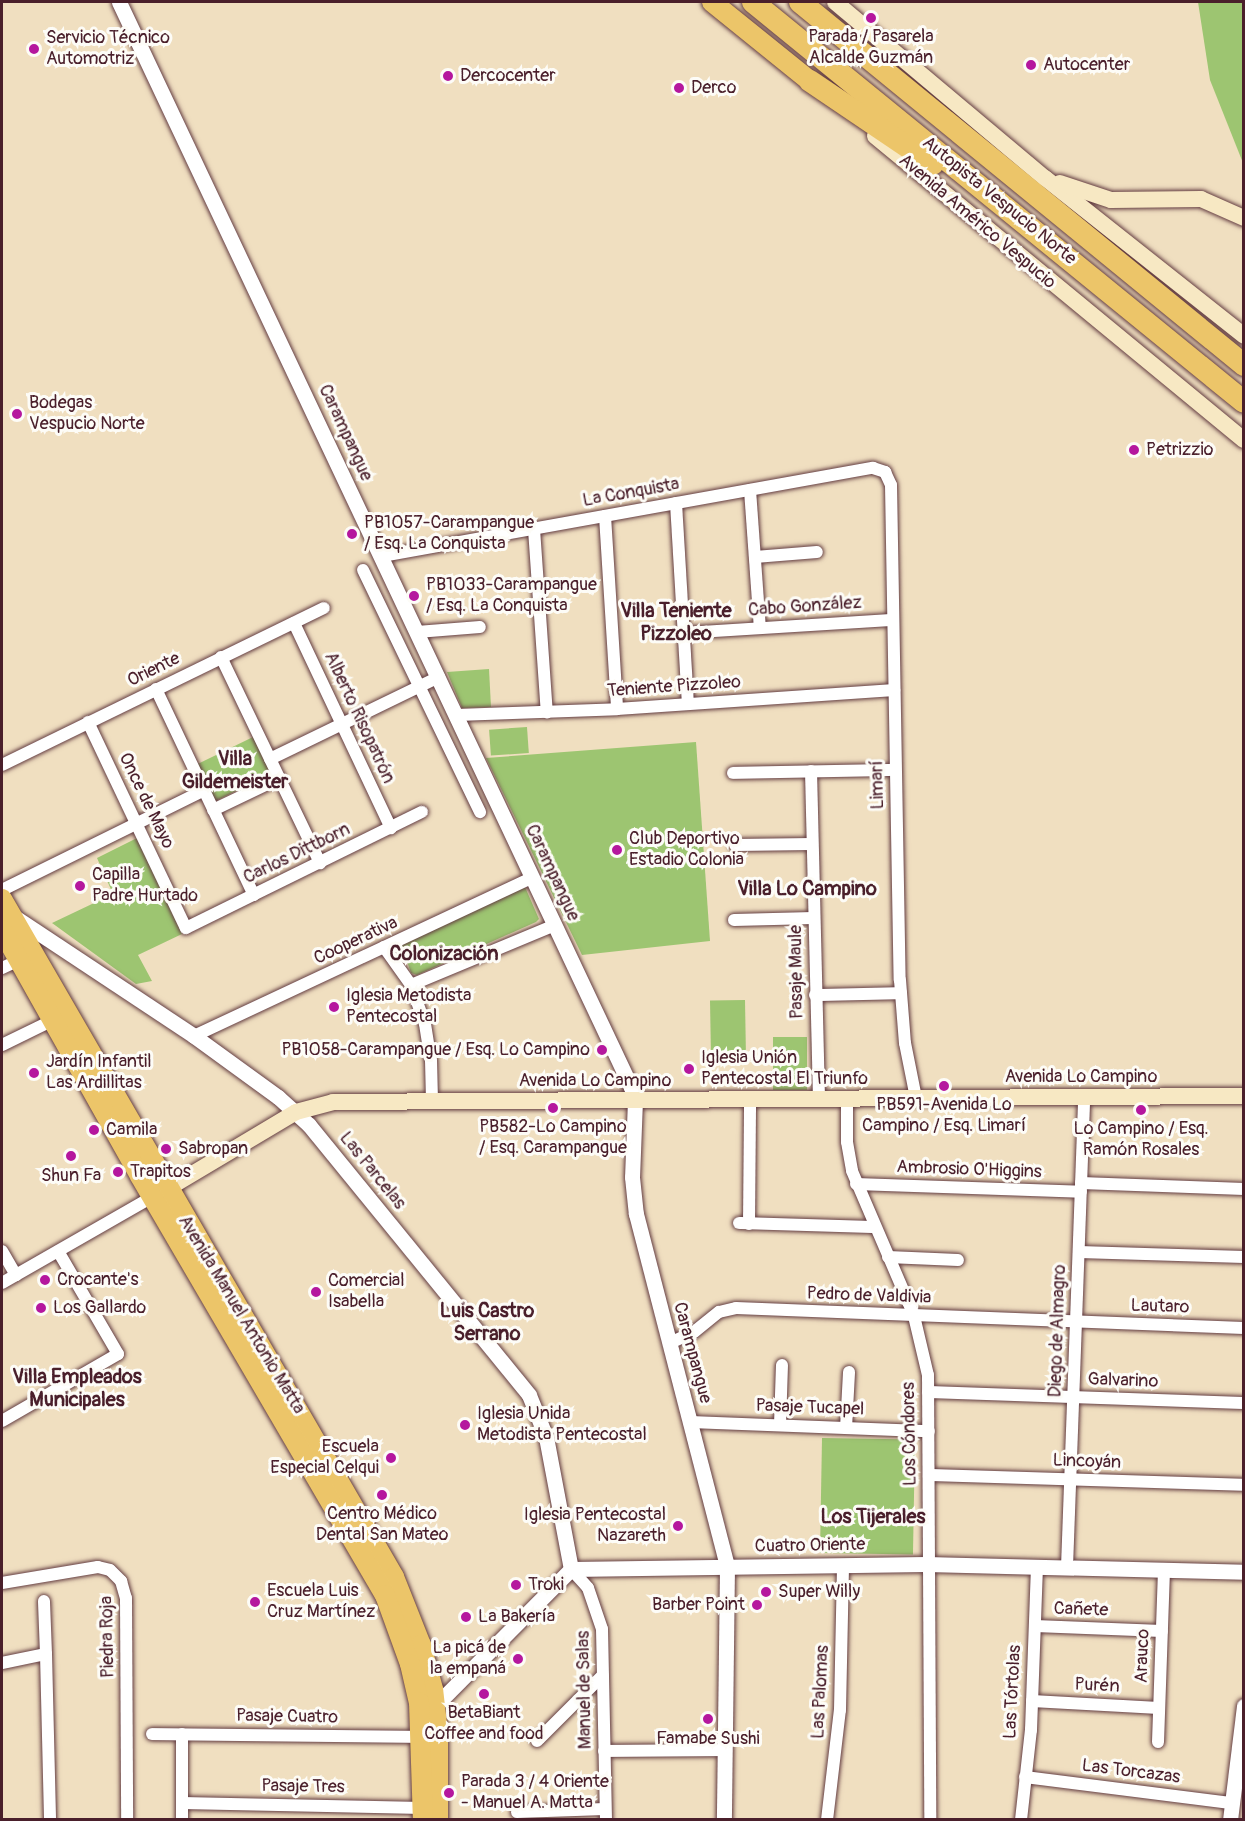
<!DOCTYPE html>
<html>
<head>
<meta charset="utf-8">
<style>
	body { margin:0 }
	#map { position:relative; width:1245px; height:1821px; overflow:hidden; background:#f0dfc0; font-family:Pangolin,sans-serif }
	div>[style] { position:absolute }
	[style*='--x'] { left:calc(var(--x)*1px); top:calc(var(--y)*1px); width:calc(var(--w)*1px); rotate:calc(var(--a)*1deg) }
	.green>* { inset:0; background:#9dc571; transform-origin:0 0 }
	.roads { filter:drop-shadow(0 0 2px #633c41) drop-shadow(0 0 2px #633c41) }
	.minor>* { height:12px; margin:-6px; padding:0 6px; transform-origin:6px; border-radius:6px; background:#fff }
	.tertiary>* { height:15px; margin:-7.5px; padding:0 7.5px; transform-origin:7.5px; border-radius:7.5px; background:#fff }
	.secondary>* { height:16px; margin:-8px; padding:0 8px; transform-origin:8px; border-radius:8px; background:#f7e8c3 }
	.primary>* { height:20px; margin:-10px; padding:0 10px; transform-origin:10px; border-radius:10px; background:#ecc569 }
	.motorway>* { height:22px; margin:-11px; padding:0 11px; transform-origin:11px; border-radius:11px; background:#ecc569 }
	.dots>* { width:16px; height:16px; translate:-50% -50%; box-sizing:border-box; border:3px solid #fdfcf7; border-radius:50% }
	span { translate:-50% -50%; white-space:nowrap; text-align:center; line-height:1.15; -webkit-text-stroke:6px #fdfcf7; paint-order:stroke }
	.poi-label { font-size:18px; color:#4a1f2b }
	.left { translate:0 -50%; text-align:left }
	.right { translate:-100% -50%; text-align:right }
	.street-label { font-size:18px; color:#4a1f2b }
	.neighbourhood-label { font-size:20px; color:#4a1f2b; font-weight:700 }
	.frame { position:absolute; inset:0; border:3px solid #4a1f2b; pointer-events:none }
</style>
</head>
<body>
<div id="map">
	<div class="green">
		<div style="clip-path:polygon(1198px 2px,1243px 2px,1243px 163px,1210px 80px)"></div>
		<div style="clip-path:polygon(489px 669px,491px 707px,462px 708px,447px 672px)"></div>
		<div style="left:527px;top:727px;width:26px;height:38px;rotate:86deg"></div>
		<div style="left:253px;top:737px;width:41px;height:62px;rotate:64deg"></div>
		<div style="clip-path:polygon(696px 742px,710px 941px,582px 955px,486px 758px)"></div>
		<div style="clip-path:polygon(137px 838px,182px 934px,138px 955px,152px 981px,136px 984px,52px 923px,113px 894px,97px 858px)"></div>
		<div style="clip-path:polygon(525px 887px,539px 919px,536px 922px,417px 975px,411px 973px,401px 944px)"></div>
		<div style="left:745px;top:1000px;width:52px;height:35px;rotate:89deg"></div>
		<div style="left:773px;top:1037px;width:34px;height:53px"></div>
		<div style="left:822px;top:1438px;width:93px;height:115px;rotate:1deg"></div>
	</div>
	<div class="roads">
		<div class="minor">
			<div style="--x:750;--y:490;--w:138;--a:85.9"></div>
			<div style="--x:676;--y:503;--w:201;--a:86.6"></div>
			<div style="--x:605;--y:516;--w:193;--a:86.4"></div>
			<div style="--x:534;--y:529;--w:184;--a:86"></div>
			<div style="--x:382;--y:556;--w:499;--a:-10.2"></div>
			<div style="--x:873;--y:468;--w:13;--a:18"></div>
			<div style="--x:885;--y:472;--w:14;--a:65"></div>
			<div style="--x:891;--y:485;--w:495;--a:89"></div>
			<div style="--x:900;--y:980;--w:63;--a:85.5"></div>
			<div style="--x:905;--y:1043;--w:56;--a:78.7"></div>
			<div style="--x:755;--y:557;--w:62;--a:-4.6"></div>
			<div style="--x:363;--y:570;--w:269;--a:64.2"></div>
			<div style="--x:294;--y:623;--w:227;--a:64.7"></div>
			<div style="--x:417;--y:632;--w:63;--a:-4.5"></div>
			<div style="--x:684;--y:633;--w:209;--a:-3.6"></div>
			<div style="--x:221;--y:657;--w:229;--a:64.3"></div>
			<div style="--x:156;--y:689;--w:228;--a:64.6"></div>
			<div style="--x:457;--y:715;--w:160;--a:-2.1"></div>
			<div style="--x:617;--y:709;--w:278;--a:-3.9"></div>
			<div style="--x:88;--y:722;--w:228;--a:64.6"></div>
			<div style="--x:186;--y:928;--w:263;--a:-26.2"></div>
			<div style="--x:270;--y:759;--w:188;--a:-25.9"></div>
			<div style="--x:2;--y:765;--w:358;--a:-26"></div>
			<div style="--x:811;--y:771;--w:328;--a:88.6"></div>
			<div style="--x:733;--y:773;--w:162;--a:-1.1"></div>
			<div style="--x:213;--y:810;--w:74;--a:-25.5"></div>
			<div style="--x:735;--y:845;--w:77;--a:-0.7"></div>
			<div style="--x:2;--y:890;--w:225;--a:-26.3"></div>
			<div style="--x:734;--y:920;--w:79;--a:-1.5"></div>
			<div style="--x:384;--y:947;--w:47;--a:54.6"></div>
			<div style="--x:411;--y:985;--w:41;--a:70.3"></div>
			<div style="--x:425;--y:1024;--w:36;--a:81"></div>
			<div style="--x:431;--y:1060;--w:41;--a:88.6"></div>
			<div style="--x:2;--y:968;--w:17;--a:-25"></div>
			<div style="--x:411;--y:985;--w:156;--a:-22.6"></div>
			<div style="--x:815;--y:995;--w:86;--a:-1.3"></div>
			<div style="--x:194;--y:1036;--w:374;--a:-25.1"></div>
			<div style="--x:2;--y:1045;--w:55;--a:-26.1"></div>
			<div style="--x:847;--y:1099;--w:43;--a:90"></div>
			<div style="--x:847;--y:1142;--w:29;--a:80"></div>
			<div style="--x:852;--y:1171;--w:158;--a:66.8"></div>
			<div style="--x:914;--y:1316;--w:61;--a:76.7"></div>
			<div style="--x:928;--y:1375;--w:445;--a:89.7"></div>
			<div style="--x:1081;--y:1183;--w:163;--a:2.1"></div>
			<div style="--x:856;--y:1184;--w:225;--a:2"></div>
			<div style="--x:739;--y:1223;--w:135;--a:1.7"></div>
			<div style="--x:749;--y:1224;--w:125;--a:-89.5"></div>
			<div style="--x:2;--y:1251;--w:28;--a:60"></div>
			<div style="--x:1079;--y:1252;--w:165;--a:1.7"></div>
			<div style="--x:888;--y:1257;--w:70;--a:2.5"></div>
			<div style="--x:2;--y:1283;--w:173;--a:-29.8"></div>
			<div style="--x:670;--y:1343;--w:26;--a:-25"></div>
			<div style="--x:694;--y:1332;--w:32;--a:-39"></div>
			<div style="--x:719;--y:1312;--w:17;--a:-13"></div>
			<div style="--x:736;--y:1308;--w:508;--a:2.25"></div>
			<div style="--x:928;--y:1392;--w:316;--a:2"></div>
			<div style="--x:2;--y:1421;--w:134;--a:-30"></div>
			<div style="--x:118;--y:1354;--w:119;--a:-120.2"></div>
			<div style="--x:690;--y:1422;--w:239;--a:2.2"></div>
			<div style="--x:780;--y:1425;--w:60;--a:-88.1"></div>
			<div style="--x:846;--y:1428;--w:56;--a:-86.9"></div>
			<div style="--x:929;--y:1475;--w:315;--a:1.8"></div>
			<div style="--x:1067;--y:1567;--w:471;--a:-87.9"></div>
			<div style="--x:571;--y:1569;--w:25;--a:48"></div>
			<div style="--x:588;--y:1588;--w:43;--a:71.1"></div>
			<div style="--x:602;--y:1629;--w:191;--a:88.8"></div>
			<div style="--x:2;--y:1583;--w:97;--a:-9.5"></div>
			<div style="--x:98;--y:1567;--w:12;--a:14"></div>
			<div style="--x:110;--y:1570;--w:16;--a:45"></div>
			<div style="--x:121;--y:1581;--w:18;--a:74"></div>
			<div style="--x:126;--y:1598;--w:222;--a:89.7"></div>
			<div style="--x:1035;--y:1626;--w:127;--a:2.3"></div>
			<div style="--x:46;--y:1654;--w:166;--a:88.6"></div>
			<div style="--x:2;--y:1663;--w:45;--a:-11.6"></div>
			<div style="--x:46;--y:1654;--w:53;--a:-92.2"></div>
			<div style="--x:1032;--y:1701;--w:127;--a:3.2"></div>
			<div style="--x:152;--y:1734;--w:270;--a:0.6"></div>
			<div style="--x:537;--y:1741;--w:93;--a:-45"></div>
			<div style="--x:1158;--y:1742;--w:172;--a:-88"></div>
			<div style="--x:604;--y:1751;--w:121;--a:-0.5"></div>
			<div style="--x:1025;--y:1777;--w:209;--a:7.2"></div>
			<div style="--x:182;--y:1803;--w:241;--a:1.2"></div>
			<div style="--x:517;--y:1812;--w:88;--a:-2"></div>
			<div style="--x:182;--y:1820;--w:86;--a:-90"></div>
			<div style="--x:827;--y:1820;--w:111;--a:-83.3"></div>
			<div style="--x:840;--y:1710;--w:145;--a:-88.8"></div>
			<div style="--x:1021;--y:1820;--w:91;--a:-83.7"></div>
			<div style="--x:1031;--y:1730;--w:163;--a:-87.9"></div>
		</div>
		<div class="tertiary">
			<div style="--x:119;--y:2;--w:1200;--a:64.74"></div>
			<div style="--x:631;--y:1087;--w:14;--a:73"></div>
			<div style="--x:635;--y:1100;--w:77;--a:92.2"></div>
			<div style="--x:632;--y:1177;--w:37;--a:84"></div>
			<div style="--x:636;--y:1214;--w:364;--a:75.5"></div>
			<div style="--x:727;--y:1566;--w:254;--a:90.7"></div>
			<div style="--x:13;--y:916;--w:217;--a:33.5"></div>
			<div style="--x:194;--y:1036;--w:104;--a:36"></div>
			<div style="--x:278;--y:1097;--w:42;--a:42.1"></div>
			<div style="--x:309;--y:1125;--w:348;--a:50.8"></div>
			<div style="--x:529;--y:1395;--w:45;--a:68"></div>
			<div style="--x:546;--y:1437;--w:134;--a:79.3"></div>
			<div style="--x:435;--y:1706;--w:193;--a:-45.2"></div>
			<div style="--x:571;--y:1569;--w:355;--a:-0.8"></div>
			<div style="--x:926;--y:1564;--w:318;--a:1.4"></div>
			<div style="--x:1230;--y:1820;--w:115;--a:-83"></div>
		</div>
		<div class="secondary">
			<div style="--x:835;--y:2;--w:274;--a:40"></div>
			<div style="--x:1045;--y:178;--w:254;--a:38.4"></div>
			<div style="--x:875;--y:136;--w:478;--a:39.5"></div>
			<div style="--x:1060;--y:183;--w:54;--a:18.4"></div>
			<div style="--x:1111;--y:200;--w:90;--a:-0.6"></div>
			<div style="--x:1201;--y:199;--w:47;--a:23.8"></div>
			<div style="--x:167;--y:1189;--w:150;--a:-30.8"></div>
			<div style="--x:296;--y:1112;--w:38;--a:-15"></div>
			<div style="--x:333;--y:1102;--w:911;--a:-0.38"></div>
		</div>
		<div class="primary">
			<div style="--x:712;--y:2;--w:126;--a:38.9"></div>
			<div style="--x:2;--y:899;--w:783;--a:59.96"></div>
			<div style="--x:394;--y:1577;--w:73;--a:68.3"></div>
			<div style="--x:421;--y:1645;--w:46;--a:74.7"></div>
			<div style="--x:433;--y:1689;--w:44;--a:83.5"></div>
			<div style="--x:438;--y:1733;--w:87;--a:90"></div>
			<div style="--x:2;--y:930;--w:282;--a:60.7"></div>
			<div style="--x:140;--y:1176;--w:485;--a:59.7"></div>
			<div style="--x:385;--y:1595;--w:73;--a:70.1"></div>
			<div style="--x:410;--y:1664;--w:39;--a:77"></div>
			<div style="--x:419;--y:1702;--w:118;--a:88.1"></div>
		</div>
		<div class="motorway">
			<div style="--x:753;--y:2;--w:633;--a:39.17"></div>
			<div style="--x:800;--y:2;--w:574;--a:39.27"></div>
			<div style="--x:810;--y:81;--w:148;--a:34"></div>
		</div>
	</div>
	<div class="dots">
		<div style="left:871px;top:18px;background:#b5179e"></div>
		<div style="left:34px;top:49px;background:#b5179e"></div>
		<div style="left:1031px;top:65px;background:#b5179e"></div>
		<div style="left:448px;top:76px;background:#b5179e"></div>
		<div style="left:679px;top:88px;background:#b5179e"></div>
		<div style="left:17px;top:414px;background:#b5179e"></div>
		<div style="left:1134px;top:450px;background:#b5179e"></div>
		<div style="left:352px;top:534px;background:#b5179e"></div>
		<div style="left:414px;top:596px;background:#b5179e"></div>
		<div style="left:617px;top:850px;background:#b5179e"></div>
		<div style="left:80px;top:886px;background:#b5179e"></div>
		<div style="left:334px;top:1007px;background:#b5179e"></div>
		<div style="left:602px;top:1050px;background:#b5179e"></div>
		<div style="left:689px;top:1069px;background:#b5179e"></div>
		<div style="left:34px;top:1073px;background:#b5179e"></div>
		<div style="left:944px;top:1086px;background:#b5179e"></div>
		<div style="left:553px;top:1108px;background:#b5179e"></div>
		<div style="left:1141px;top:1110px;background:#b5179e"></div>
		<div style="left:94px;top:1130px;background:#b5179e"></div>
		<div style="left:166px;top:1149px;background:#b5179e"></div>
		<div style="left:71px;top:1156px;background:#b5179e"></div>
		<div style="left:118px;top:1172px;background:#b5179e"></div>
		<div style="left:45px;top:1280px;background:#b5179e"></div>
		<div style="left:316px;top:1292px;background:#b5179e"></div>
		<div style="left:41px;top:1308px;background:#b5179e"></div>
		<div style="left:465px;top:1425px;background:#b5179e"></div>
		<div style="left:391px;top:1458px;background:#b5179e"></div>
		<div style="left:382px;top:1495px;background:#b5179e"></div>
		<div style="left:678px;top:1526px;background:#b5179e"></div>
		<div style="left:516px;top:1585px;background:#b5179e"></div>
		<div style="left:766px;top:1592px;background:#b5179e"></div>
		<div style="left:255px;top:1602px;background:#b5179e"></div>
		<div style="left:757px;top:1605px;background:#b5179e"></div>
		<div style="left:466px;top:1617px;background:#b5179e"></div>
		<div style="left:518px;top:1659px;background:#b5179e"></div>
		<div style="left:484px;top:1694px;background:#b5179e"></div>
		<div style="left:708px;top:1719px;background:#b5179e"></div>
		<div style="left:449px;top:1793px;background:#b5179e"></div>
	</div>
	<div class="poi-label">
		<span style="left:871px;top:48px">Parada / Pasarela<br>Alcalde Guzmán</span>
		<span class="left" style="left:46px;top:49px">Servicio Técnico<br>Automotriz</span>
		<span class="left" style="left:1043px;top:65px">Autocenter</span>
		<span class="left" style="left:460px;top:76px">Dercocenter</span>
		<span class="left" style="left:691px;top:88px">Derco</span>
		<span class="left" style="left:29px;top:414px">Bodegas<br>Vespucio Norte</span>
		<span class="left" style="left:1146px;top:450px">Petrizzio</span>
		<span class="left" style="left:364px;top:534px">PB1057-Carampangue<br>/ Esq. La Conquista</span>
		<span class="left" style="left:426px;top:596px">PB1033-Carampangue<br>/ Esq. La Conquista</span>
		<span class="left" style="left:629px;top:850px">Club Deportivo<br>Estadio Colonia</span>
		<span class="left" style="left:92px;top:886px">Capilla<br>Padre Hurtado</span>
		<span class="left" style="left:346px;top:1007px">Iglesia Metodista<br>Pentecostal</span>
		<span class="right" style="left:590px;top:1050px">PB1058-Carampangue / Esq. Lo Campino</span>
		<span class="left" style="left:701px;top:1069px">Iglesia Unión<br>Pentecostal El Triunfo</span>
		<span class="left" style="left:46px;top:1073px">Jardín Infantil<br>Las Ardillitas</span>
		<span style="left:944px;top:1116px">PB591-Avenida Lo<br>Campino / Esq. Limarí</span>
		<span style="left:553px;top:1138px">PB582-Lo Campino<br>/ Esq. Carampangue</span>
		<span class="left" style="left:106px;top:1130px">Camila</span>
		<span style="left:1141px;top:1140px">Lo Campino / Esq.<br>Ramón Rosales</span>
		<span class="left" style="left:178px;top:1149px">Sabropan</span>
		<span class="left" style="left:130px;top:1172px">Trapitos</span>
		<span style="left:71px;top:1176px">Shun Fa</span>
		<span class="left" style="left:57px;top:1280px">Crocante's</span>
		<span class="left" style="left:328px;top:1292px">Comercial<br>Isabella</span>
		<span class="left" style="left:53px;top:1308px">Los Gallardo</span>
		<span class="left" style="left:477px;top:1425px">Iglesia Unida<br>Metodista Pentecostal</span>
		<span class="right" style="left:379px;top:1458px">Escuela<br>Especial Celqui</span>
		<span style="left:382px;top:1525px">Centro Médico<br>Dental San Mateo</span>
		<span class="right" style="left:666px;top:1526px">Iglesia Pentecostal<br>Nazareth</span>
		<span class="left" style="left:528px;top:1585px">Troki</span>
		<span class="left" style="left:267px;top:1602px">Escuela Luis<br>Cruz Martínez</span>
		<span class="left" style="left:778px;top:1592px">Super Willy</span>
		<span class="right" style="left:745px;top:1605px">Barber Point</span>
		<span class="left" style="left:478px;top:1617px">La Bakería</span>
		<span class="right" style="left:506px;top:1659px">La picá de<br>la empaná</span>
		<span style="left:484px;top:1724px">BetaBiant<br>Coffee and food</span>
		<span style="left:708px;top:1739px">Famabe Sushi</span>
		<span class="left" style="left:461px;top:1793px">Parada 3 / 4 Oriente<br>- Manuel A. Matta</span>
	</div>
	<div class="street-label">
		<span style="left:999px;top:201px;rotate:39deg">Autopista Vespucio Norte</span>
		<span style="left:977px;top:222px;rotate:40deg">Avenida Américo Vespucio</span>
		<span style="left:345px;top:433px;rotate:65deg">Carampangue</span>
		<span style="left:631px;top:493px;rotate:-10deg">La Conquista</span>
		<span style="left:805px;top:607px;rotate:-4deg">Cabo González</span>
		<span style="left:154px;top:670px;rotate:-26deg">Oriente</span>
		<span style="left:674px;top:687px;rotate:-4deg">Teniente Pizzoleo</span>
		<span style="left:359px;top:718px;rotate:65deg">Alberto Risopatrón</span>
		<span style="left:878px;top:785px;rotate:-91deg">Limarí</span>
		<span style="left:146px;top:801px;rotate:64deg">Once de Mayo</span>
		<span style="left:297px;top:854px;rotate:-26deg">Carlos Dittborn</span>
		<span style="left:552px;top:873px;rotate:65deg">Carampangue</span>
		<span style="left:356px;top:941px;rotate:-25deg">Cooperativa</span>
		<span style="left:797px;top:972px;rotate:-91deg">Pasaje Maule</span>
		<span style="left:1081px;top:1077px">Avenida Lo Campino</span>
		<span style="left:595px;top:1081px">Avenida Lo Campino</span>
		<span style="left:969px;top:1170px;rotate:2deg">Ambrosio O'Higgins</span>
		<span style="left:372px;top:1171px;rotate:51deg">Las Parcelas</span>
		<span style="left:869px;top:1296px;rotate:2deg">Pedro de Valdivia</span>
		<span style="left:1160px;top:1307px;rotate:2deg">Lautaro</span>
		<span style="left:241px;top:1315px;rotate:59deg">Avenida Manuel Antonio Matta</span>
		<span style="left:1058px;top:1331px;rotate:-88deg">Diego de Almagro</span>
		<span style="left:692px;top:1353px;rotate:75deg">Carampangue</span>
		<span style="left:1123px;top:1381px;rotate:2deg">Galvarino</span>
		<span style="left:810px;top:1408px;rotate:2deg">Pasaje Tucapel</span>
		<span style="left:910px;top:1434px;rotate:-91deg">Los Cóndores</span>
		<span style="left:1087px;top:1462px;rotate:2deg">Lincoyán</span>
		<span style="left:810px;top:1546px;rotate:-1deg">Cuatro Oriente</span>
		<span style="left:1081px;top:1610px;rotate:2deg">Cañete</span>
		<span style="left:108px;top:1637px;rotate:-91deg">Piedra Roja</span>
		<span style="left:1143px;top:1656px;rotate:-88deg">Arauco</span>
		<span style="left:1097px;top:1686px;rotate:3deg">Purén</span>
		<span style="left:585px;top:1690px;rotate:-91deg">Manuel de Salas</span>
		<span style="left:821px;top:1692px;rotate:-87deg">Las Palomas</span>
		<span style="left:1013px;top:1692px;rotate:-87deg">Las Tórtolas</span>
		<span style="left:287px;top:1717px;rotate:1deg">Pasaje Cuatro</span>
		<span style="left:1131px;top:1772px;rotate:7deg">Las Torcazas</span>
		<span style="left:303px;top:1787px;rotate:1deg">Pasaje Tres</span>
	</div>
	<div class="neighbourhood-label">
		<span style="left:676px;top:622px">Villa Teniente<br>Pizzoleo</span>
		<span style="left:235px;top:770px">Villa<br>Gildemeister</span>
		<span style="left:807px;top:888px">Villa Lo Campino</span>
		<span style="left:444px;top:953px">Colonización</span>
		<span style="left:487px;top:1322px">Luis Castro<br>Serrano</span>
		<span style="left:77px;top:1388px">Villa Empleados<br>Municipales</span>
		<span style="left:873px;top:1516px">Los Tijerales</span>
	</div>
	<div class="frame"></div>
</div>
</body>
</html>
